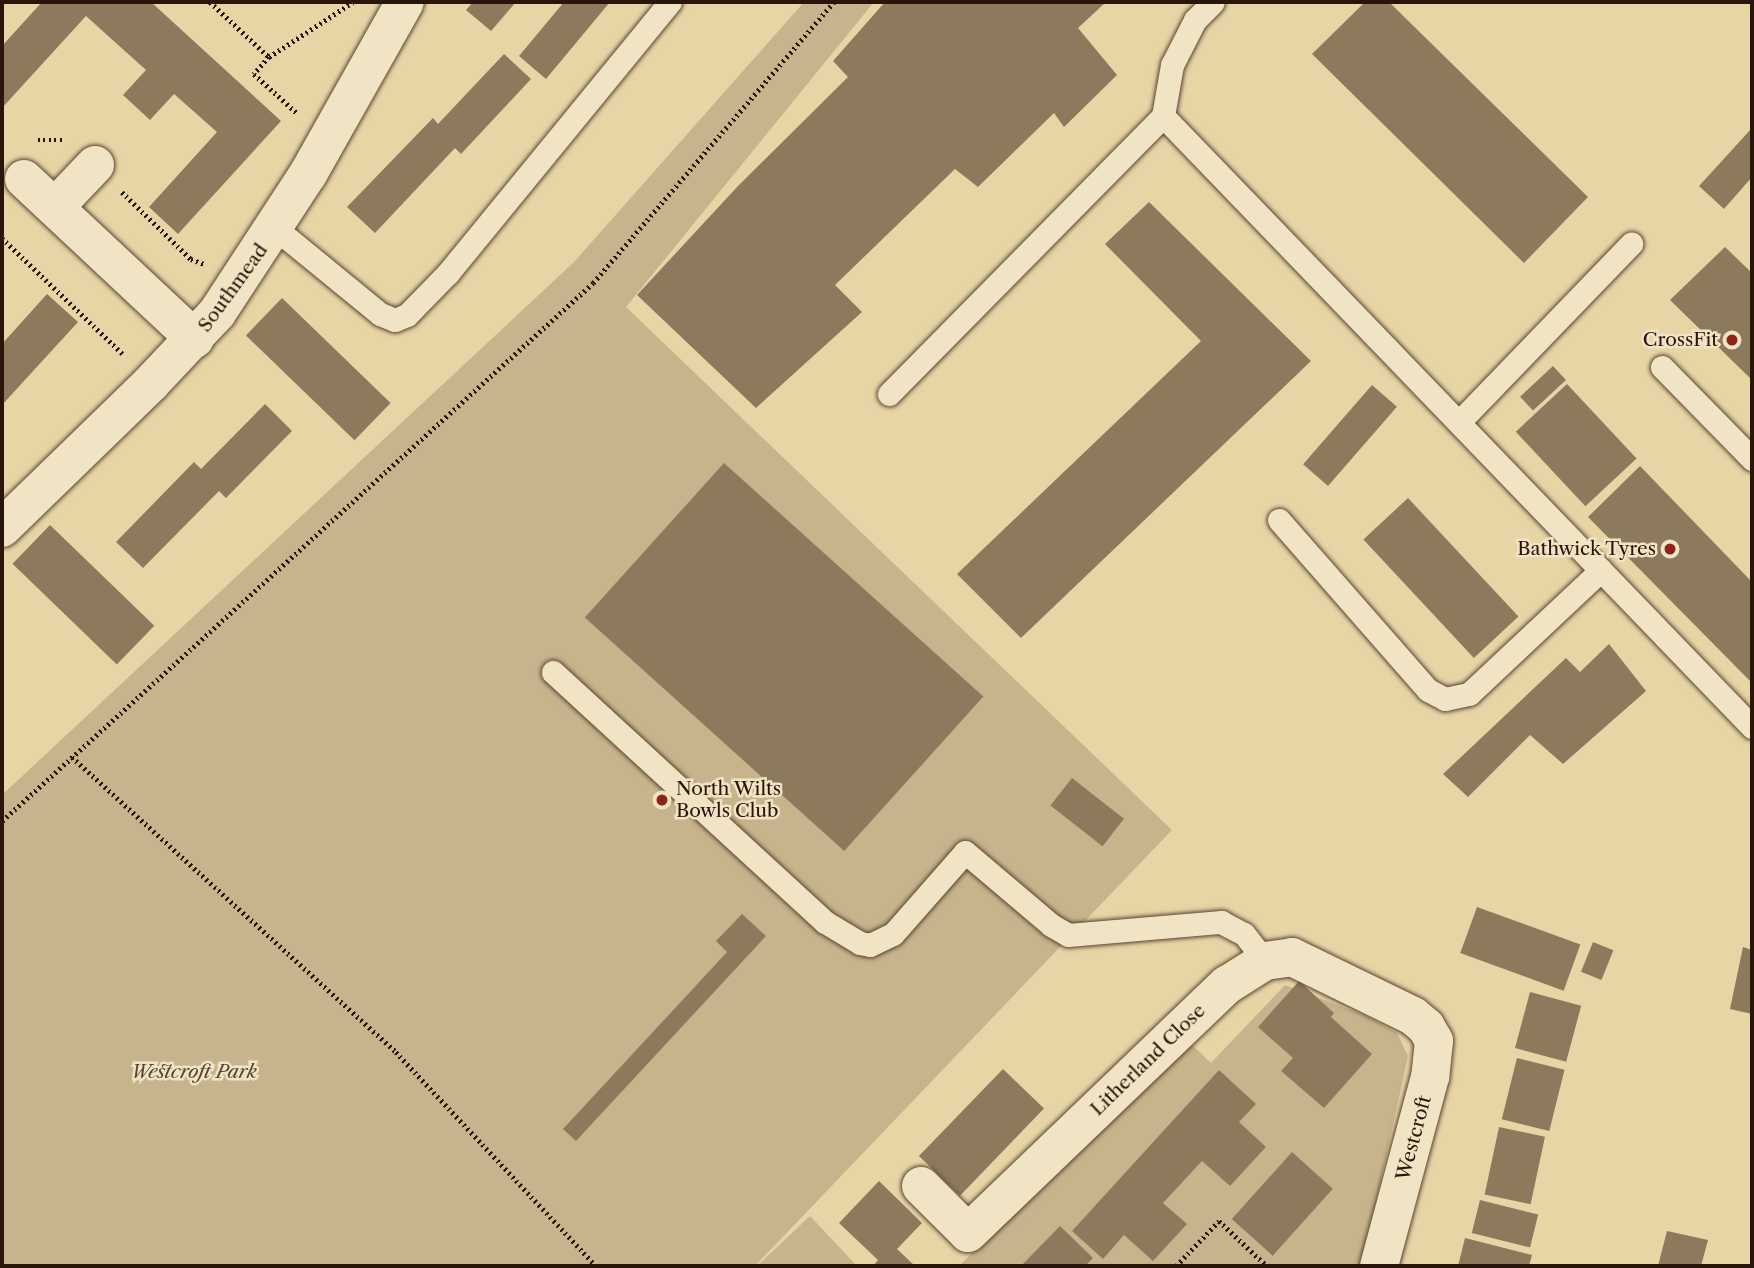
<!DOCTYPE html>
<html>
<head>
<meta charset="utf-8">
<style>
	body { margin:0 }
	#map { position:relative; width:1754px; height:1268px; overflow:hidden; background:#e8d5a6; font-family:"Libre Caslon Text",serif }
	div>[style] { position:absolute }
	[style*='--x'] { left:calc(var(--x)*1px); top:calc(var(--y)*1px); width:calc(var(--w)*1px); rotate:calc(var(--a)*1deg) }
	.green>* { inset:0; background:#c8b48c }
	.building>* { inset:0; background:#8d795c; transform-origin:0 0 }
	.path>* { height:4.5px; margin-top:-2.25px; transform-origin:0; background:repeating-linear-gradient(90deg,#2a150b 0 2px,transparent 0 5.5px) }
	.roads { filter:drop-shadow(0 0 2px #5a4532) drop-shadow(0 0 2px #5a4532) }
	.service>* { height:23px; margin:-11.5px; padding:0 11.5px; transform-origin:11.5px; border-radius:11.5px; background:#f0e4c5 }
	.minor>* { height:38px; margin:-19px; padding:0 19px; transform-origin:19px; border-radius:19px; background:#f0e4c5 }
	.dots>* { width:19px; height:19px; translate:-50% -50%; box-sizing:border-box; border:4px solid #f0e4c5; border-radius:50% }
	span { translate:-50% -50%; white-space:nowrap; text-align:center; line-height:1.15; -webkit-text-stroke:5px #f0e4c5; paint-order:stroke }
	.street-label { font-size:19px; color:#2a150b }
	.poi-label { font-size:19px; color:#2a150b }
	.right { translate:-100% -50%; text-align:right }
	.left { translate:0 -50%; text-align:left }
	.park-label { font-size:19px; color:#594532; font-style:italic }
	.frame { position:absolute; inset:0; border:4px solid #2a150b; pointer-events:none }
</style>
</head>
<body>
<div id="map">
	<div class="green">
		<div style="clip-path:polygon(804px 2px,874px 2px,626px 307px,1172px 830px,755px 1266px,2px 1266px,2px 795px,574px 262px)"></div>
		<div style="clip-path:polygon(1285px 985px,1364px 1015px,1397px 1033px,1408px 1056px,1362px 1266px,959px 1266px,1189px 1042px,1211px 1063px)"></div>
		<div style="clip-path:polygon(810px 1216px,857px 1266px,757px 1266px)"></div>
	</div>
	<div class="building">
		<div style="clip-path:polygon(42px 2px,151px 2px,281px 121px,178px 234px,149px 207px,217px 132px,174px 94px,150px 120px,123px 95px,146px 70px,86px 16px,2px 108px,2px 46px)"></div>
		<div style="clip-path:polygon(473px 2px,516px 2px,491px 31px,466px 10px)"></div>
		<div style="clip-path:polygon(564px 2px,610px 2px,546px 79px,519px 56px)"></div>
		<div style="clip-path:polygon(885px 2px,1106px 2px,1078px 28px,1117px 75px,1064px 127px,1054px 113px,978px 187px,955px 169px,835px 285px,862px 312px,756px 408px,637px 295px,738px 186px,848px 77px,833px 61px)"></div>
		<div style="clip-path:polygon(1365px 2px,1389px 2px,1588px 197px,1524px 263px,1312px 54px)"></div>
		<div style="clip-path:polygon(504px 54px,531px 79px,461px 154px,455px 148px,375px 233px,347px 207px,433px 118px,438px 124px)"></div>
		<div style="clip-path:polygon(1752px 128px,1752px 177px,1724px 209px,1699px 186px)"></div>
		<div style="clip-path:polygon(1149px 202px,1311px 361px,1021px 638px,957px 574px,1201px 341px,1105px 244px)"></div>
		<div style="clip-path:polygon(1725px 247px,1752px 273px,1752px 380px,1670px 300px)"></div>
		<div style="clip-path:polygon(47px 294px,78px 322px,2px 405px,2px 344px)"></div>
		<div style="left:282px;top:298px;width:151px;height:52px;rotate:44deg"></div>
		<div style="left:1553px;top:366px;width:19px;height:45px;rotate:47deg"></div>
		<div style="left:1567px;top:384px;width:102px;height:70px;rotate:47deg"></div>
		<div style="left:1372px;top:385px;width:33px;height:105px;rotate:41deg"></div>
		<div style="clip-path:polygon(265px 404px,292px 431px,226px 498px,219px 491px,143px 568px,116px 542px,194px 462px,201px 469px)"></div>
		<div style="left:724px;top:463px;width:349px;height:208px;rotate:42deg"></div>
		<div style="clip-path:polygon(1640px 466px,1752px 582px,1752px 683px,1588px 517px)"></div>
		<div style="left:1408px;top:498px;width:162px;height:61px;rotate:47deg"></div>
		<div style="left:50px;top:525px;width:145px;height:54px;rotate:44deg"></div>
		<div style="clip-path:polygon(1609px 644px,1646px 691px,1563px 764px,1530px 735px,1468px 797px,1443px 774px,1566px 658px,1580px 672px)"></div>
		<div style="left:1072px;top:778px;width:66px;height:35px;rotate:38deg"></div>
		<div style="left:1477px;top:907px;width:110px;height:49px;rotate:20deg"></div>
		<div style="clip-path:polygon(742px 914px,766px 936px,576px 1141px,563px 1129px,727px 952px,716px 941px)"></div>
		<div style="left:1593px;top:942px;width:22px;height:32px;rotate:22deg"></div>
		<div style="clip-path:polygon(1743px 947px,1752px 950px,1752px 1014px,1730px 1009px)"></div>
		<div style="clip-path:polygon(1299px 981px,1334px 1013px,1331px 1017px,1372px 1054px,1324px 1108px,1281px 1071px,1293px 1058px,1258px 1027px)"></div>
		<div style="left:1530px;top:992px;width:53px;height:58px;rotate:15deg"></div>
		<div style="left:1517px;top:1058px;width:49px;height:63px;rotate:14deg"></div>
		<div style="left:1003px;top:1069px;width:57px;height:121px;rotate:44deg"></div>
		<div style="clip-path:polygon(1219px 1070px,1256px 1104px,1239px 1122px,1266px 1147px,1230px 1186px,1202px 1161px,1163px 1203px,1187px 1224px,1153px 1261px,1124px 1235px,1103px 1259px,1072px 1231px)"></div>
		<div style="left:1499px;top:1127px;width:47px;height:69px;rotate:12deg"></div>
		<div style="left:1292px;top:1152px;width:55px;height:90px;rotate:42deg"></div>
		<div style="clip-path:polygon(879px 1181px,922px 1223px,897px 1249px,915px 1266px,873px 1266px,878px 1260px,839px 1223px)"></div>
		<div style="left:1480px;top:1200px;width:60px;height:34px;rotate:14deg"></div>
		<div style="clip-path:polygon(1060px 1226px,1093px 1258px,1085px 1266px,1021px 1266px)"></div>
		<div style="clip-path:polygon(1667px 1231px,1708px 1240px,1701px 1266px,1658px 1266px)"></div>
		<div style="clip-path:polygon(1465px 1238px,1532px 1255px,1529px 1266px,1458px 1266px)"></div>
	</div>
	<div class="path">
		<div style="--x:210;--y:2;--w:81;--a:43"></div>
		<div style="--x:269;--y:57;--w:100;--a:-33.2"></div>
		<div style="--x:269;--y:57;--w:23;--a:131"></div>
		<div style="--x:254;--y:74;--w:59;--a:42.3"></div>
		<div style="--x:38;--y:140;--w:26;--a:0"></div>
		<div style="--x:122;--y:192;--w:96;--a:44.2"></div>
		<div style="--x:191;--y:259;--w:14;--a:21"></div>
		<div style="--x:2;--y:238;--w:168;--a:43.8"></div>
		<div style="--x:72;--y:757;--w:438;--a:42.3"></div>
		<div style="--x:396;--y:1052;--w:293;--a:46.9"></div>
		<div style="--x:2;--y:821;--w:799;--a:-42.31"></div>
		<div style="--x:593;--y:283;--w:370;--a:-49.4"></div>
		<div style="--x:1176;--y:1266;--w:62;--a:-46.3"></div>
		<div style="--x:1219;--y:1221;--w:66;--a:43.2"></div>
	</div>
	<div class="roads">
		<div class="service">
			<div style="--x:1163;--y:116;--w:849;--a:46.05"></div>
			<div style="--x:275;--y:228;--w:136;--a:39.3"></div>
			<div style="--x:380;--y:314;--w:16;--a:22"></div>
			<div style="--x:395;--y:320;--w:13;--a:-23"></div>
			<div style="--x:407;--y:315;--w:59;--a:-45.7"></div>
			<div style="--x:448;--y:273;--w:350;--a:-50.7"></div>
			<div style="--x:1662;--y:367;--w:129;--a:45.6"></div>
			<div style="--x:889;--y:394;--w:390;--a:-45.4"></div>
			<div style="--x:1163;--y:116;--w:52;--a:-80"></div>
			<div style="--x:1172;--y:65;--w:51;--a:-62.9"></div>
			<div style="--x:1195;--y:20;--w:25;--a:-45"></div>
			<div style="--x:1459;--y:422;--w:248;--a:-46"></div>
			<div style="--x:1279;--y:520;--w:226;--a:48.8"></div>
			<div style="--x:1428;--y:690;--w:19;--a:28"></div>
			<div style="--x:1445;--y:699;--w:25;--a:-12"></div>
			<div style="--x:1469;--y:694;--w:181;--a:-43.2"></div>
			<div style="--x:553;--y:672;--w:369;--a:42.6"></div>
			<div style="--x:825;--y:922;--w:41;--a:31"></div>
			<div style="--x:860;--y:943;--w:10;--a:11"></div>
			<div style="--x:870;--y:945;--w:25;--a:-26"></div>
			<div style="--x:893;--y:934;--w:109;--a:-48.7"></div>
			<div style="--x:965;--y:852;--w:113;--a:40.3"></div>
			<div style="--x:1051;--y:925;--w:20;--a:30"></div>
			<div style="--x:1068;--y:935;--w:154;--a:-4.9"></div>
			<div style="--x:1221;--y:922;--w:26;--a:28"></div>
			<div style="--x:1244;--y:934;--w:34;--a:52"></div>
		</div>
		<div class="minor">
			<div style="--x:24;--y:179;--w:234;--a:43.1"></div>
			<div style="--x:55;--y:207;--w:58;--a:-46.4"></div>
			<div style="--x:2;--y:528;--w:209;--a:-44.2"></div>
			<div style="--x:152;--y:382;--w:95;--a:-46.7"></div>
			<div style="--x:217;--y:313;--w:166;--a:-56.8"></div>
			<div style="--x:308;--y:174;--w:197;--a:-60.6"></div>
			<div style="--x:921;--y:1186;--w:66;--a:45"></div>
			<div style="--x:968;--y:1233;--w:359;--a:-43.8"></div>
			<div style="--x:1227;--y:985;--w:45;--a:-32.3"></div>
			<div style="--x:1265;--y:961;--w:27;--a:-8"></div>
			<div style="--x:1292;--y:957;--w:135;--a:26"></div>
			<div style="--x:1413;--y:1016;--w:17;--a:40"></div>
			<div style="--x:1426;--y:1027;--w:16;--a:60"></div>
			<div style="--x:1434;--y:1041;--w:36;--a:96"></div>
			<div style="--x:1430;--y:1077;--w:196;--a:105.1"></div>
		</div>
	</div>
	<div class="dots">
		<div style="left:1732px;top:340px;background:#8f2418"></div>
		<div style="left:1670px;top:549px;background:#8f2418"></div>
		<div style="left:662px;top:800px;background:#8f2418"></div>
	</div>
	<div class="street-label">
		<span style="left:233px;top:288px;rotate:-54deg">Southmead</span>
		<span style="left:1148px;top:1060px;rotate:-44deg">Litherland Close</span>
		<span style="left:1414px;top:1138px;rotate:-75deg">Westcroft</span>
	</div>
	<div class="poi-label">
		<span class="right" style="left:1718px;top:340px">CrossFit</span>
		<span class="right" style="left:1656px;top:549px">Bathwick Tyres</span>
		<span class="left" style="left:676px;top:800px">North Wilts<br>Bowls Club</span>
	</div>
	<div class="park-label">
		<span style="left:194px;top:1072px">Westcroft Park</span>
	</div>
	<div class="frame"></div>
</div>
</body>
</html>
